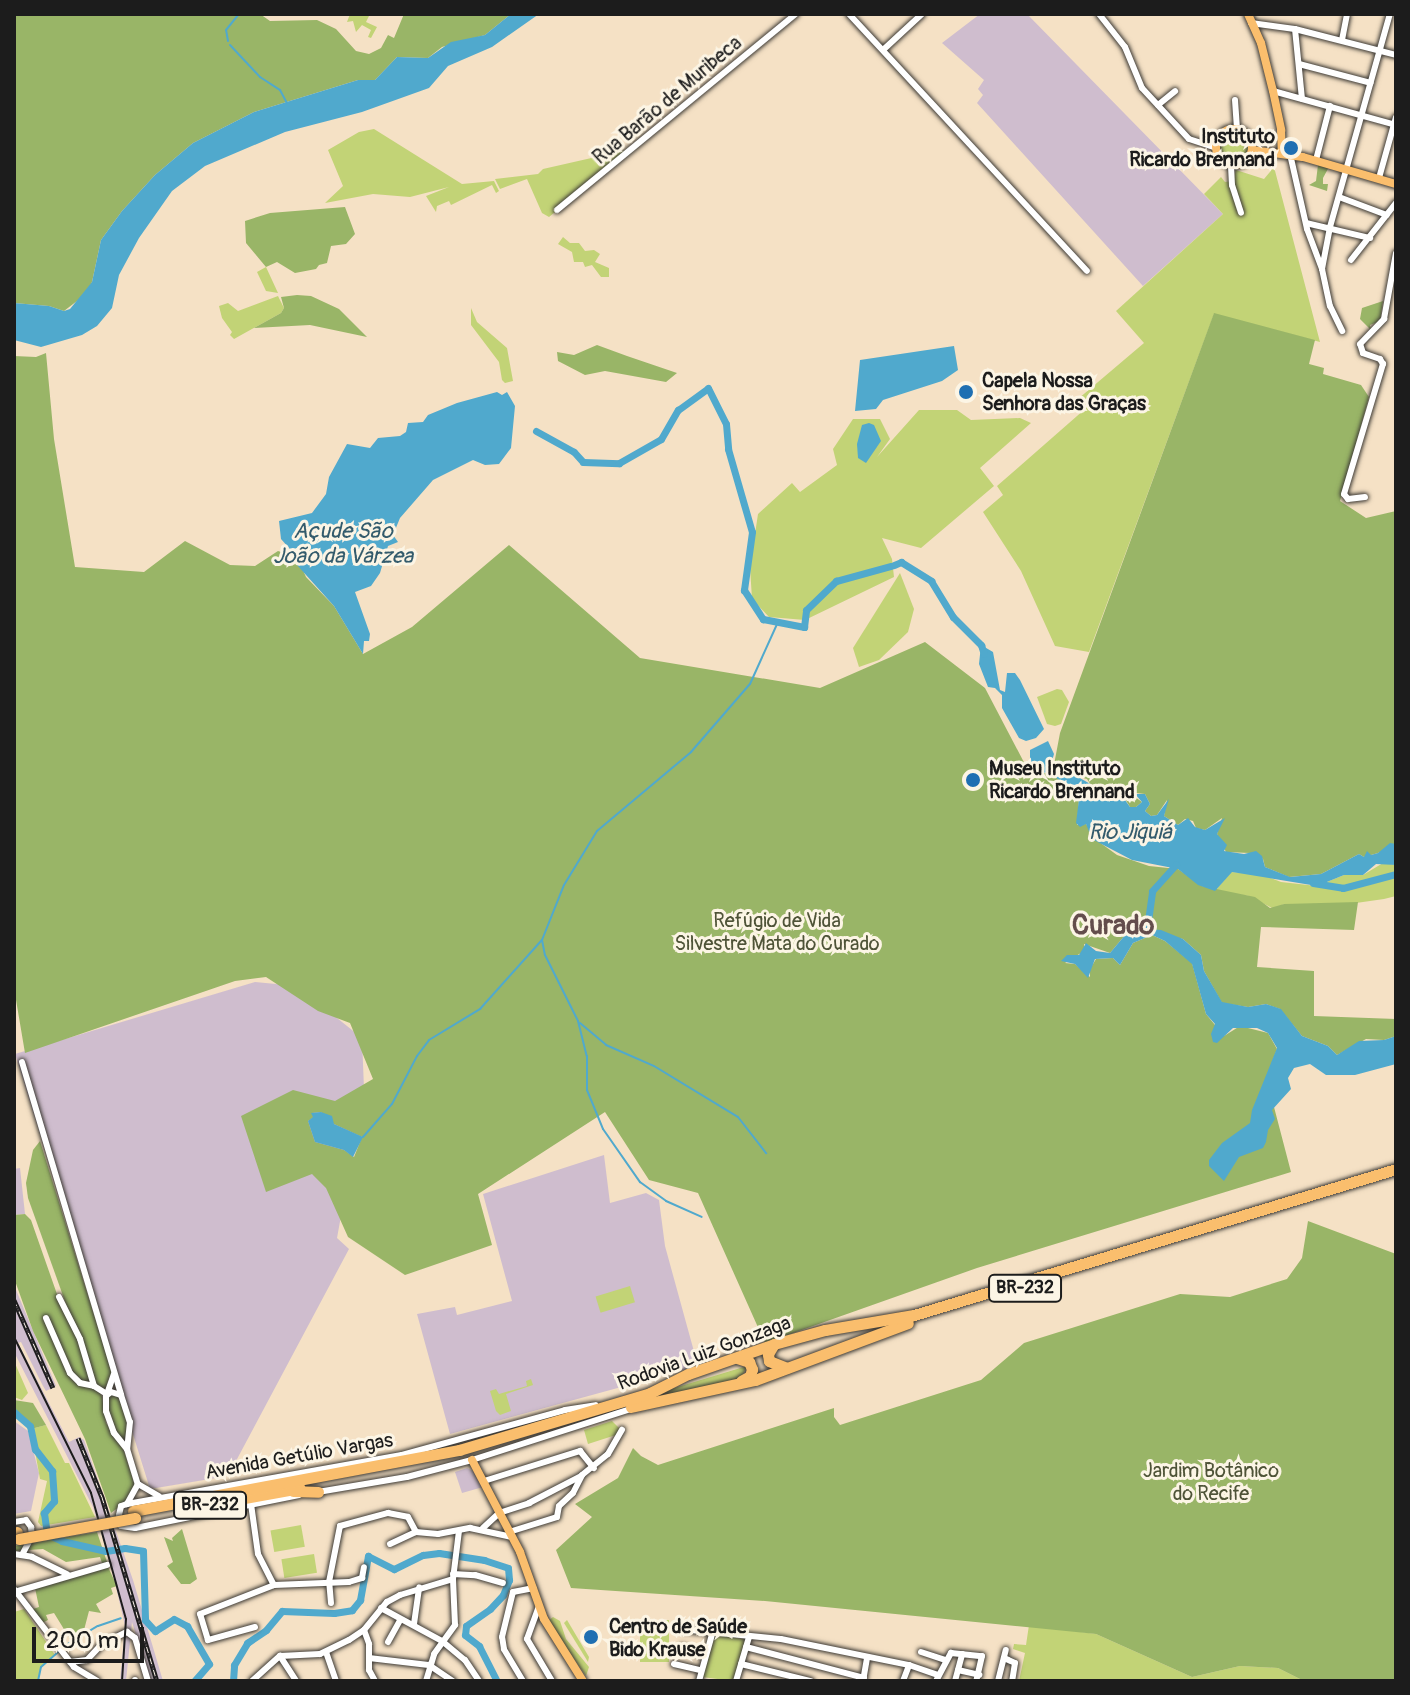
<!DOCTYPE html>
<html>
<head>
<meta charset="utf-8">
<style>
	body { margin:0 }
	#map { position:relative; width:1410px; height:1695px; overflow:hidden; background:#f5e1c5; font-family:Pangolin,sans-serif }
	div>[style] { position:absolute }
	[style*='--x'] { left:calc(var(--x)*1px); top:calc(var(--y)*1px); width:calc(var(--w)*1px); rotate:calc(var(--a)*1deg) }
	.industrial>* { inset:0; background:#cfbdce }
	.green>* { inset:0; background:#c2d376; transform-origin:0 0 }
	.round { border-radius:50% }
	.forest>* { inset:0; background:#99b567 }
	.water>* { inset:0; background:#50a9cd }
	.stream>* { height:2px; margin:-1px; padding:0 1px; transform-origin:1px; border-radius:1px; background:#50a9cd }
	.river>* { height:7px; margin:-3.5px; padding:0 3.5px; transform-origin:3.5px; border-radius:3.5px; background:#50a9cd }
	.roads { filter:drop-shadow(0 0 2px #3d3a35) drop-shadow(0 0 2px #3d3a35) }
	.minor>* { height:6px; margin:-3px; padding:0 3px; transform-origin:3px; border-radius:3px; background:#fff }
	.major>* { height:8px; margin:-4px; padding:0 4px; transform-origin:4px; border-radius:4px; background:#fabe6d }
	.major>.ring { margin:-4px; padding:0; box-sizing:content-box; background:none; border:8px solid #fabe6d; border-radius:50% }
	.highway>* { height:11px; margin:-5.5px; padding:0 5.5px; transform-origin:5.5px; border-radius:5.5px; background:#fabe6d }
	.tram>* { height:2px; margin:-1px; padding:0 1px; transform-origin:1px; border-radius:1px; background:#1c1c1c }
	.rail>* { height:5px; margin-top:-2.5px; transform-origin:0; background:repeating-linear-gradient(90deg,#fcf5e5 0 6px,#1c1c1c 0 12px); box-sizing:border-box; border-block:2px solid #1c1c1c }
	.bridges { filter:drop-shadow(0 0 2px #3d3a35) drop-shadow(0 0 2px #3d3a35) }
	.highway-bridge>* { height:11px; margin:-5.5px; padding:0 5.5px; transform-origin:5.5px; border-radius:5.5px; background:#fabe6d }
	.dots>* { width:22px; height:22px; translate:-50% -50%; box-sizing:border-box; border:4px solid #fcf5e5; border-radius:50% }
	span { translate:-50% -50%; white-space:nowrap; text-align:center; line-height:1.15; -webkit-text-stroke:6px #fcf5e5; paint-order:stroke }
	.shield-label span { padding:2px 6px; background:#fcf5e5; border:2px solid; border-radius:6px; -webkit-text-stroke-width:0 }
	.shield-label { font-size:18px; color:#1c1c1c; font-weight:700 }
	.street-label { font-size:20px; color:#1c1c1c }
	.poi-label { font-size:20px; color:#1c1c1c; font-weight:700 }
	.right { translate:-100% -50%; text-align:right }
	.left { translate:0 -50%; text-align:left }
	.park-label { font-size:20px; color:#4e5337 }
	.water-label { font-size:22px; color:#335b6c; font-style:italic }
	.district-label { font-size:28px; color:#634d4c; font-weight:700 }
	.frame { position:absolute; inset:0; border:16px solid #1c1c1c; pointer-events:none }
	.scale { position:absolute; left:32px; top:1627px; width:112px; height:36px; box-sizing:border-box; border:4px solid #1c1c1c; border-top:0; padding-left:10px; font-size:24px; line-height:28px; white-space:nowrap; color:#1c1c1c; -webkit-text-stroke:6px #fcf5e5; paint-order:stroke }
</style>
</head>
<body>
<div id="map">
	<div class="industrial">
		<div style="clip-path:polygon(980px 14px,1027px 14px,1223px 214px,1143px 286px,977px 103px,983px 95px,978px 89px,984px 80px,942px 43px)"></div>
		<div style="clip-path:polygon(255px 982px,297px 986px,362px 1038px,364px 1089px,337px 1238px,349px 1249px,228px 1476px,150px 1489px,15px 1054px)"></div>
		<div style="clip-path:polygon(604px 1155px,610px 1203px,646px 1193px,659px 1200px,665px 1246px,698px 1366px,450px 1434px,417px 1314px,455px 1307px,457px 1315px,512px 1301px,483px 1194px)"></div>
		<div style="clip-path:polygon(20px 1168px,25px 1214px,14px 1215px,14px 1169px)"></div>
		<div style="clip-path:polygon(14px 1285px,56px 1386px,46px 1391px,43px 1386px,21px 1342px,18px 1343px,69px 1442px,79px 1437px,84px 1440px,133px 1580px,163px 1681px,150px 1681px,132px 1622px,126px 1681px,120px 1681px,125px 1626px,110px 1561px,93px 1507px,14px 1352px)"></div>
		<div style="clip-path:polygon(14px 1421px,28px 1431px,39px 1473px,31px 1511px,14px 1514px)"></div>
		<div style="clip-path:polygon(467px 1468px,473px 1471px,483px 1487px,462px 1493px,455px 1472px)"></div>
	</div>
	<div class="green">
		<div style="clip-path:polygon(350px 14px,370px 14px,366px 22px,377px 27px,371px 38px,368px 37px,371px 30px,362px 25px,356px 32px,353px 21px,347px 22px)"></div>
		<div style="clip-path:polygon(374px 129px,462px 184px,494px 181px,499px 191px,496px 193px,492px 185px,451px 205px,449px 201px,437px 206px,436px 212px,426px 196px,449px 187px,410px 197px,373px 194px,325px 203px,343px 186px,328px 150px,359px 132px)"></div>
		<div class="round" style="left:1218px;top:131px;width:32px;height:32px"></div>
		<div style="clip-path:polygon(631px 149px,549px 217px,542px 213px,527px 179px,500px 189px,495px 179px,538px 174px,543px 169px)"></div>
		<div style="clip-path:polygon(1274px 167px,1320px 342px,1214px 314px,1089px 652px,1055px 646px,1021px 571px,983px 512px,1003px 495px,997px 486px,1085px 409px,1078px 399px,1144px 343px,1116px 311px,1223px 214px,1204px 194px,1221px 177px,1225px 182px,1233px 181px,1236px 170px,1264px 179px)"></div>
		<div style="clip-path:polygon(563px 237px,570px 243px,579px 243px,585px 251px,594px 250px,600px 254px,595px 262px,609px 268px,609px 277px,601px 277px,592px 265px,585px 267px,583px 262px,574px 262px,572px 252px,558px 244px)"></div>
		<div style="clip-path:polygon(266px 267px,278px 293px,266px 291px,257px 272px)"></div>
		<div style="clip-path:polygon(278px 296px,284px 308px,281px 313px,234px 339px,230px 335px,232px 332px,222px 318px,219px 306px,228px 303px,238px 311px)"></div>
		<div style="clip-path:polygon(471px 308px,477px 322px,507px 348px,513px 381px,505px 383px,502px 380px,499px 362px,471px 325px)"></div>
		<div style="clip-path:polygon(919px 410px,957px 410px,971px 420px,1020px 418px,1031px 423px,980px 468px,994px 486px,921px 548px,882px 538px,892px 559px,894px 577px,805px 620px,769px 617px,752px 599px,750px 567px,758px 514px,792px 483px,800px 492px,837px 465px,833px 449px,853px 419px,880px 419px,890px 439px,877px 457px)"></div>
		<div style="clip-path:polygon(900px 573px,914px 609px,908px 632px,879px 660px,859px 667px,853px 648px)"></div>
		<div style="clip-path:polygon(1057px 689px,1062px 690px,1069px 702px,1061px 724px,1055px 726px,1047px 724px,1037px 697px)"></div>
		<div style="clip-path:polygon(1383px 863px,1396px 865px,1396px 896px,1384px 899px,1342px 905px,1284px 904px,1274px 909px,1249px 896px,1215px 891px,1231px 872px,1260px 874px,1281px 882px,1317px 886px,1344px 875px,1363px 875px)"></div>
		<div style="left:630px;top:1286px;width:17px;height:36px;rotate:73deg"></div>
		<div style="clip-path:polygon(14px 1361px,28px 1393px,22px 1400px,14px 1397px)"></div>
		<div style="clip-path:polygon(747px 1366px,741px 1378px,639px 1401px,648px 1396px)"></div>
		<div style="clip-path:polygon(531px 1379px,533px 1385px,506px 1394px,511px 1411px,500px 1415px,496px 1411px,490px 1391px,496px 1389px,499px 1394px,527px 1386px,526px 1381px)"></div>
		<div style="clip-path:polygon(612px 1421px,621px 1430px,619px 1434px,588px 1444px,584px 1430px)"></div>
		<div style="clip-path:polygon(46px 1425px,65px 1463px,69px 1463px,95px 1517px,41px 1526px,38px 1522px,47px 1481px,40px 1479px,31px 1429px)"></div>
		<div style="left:301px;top:1525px;width:22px;height:31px;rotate:80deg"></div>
		<div style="left:314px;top:1554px;width:19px;height:33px;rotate:81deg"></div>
		<div style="clip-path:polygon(24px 1609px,55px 1655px,41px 1667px,38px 1681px,14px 1681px,14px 1612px)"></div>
		<div style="clip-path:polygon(553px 1617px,560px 1621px,566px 1639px,589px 1667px,586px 1676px,548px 1621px)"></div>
		<div style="clip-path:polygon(567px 1620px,589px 1657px,588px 1662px,564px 1623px)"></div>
		<div style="left:640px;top:1620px;width:29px;height:42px"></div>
		<div style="clip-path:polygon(1029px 1625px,1096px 1634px,1192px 1677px,1240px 1666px,1278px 1668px,1304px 1681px,1019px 1681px,1025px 1653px,1013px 1649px,1014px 1644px,1026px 1645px)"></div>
		<div style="clip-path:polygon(715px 1634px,747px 1640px,733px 1681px,702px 1677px)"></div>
	</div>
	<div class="forest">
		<div style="clip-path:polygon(14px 14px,260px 14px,270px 21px,317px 20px,336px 29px,356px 51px,369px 54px,381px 48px,388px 35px,394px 38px,404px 14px,511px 14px,485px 35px,442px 47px,428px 58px,397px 57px,375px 80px,358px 80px,254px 112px,193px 143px,155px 175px,122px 211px,101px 240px,92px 282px,86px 294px,64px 311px,49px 306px,14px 303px)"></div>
		<div style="clip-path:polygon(1318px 165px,1329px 167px,1323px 178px,1323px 184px,1328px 184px,1327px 191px,1309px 185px,1316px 181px)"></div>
		<div style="clip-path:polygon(345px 207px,355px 234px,346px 244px,331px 246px,327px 263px,319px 265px,316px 269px,295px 273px,277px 262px,266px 267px,246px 243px,245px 221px,270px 213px)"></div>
		<div style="clip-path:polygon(297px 295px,311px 296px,339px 309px,367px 337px,310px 325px,254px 328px,281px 313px,284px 308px,281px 297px)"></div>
		<div style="clip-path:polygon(1383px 301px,1380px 321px,1370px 325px,1371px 330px,1360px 319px,1362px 308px)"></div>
		<div style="clip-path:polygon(1214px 313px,1315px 340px,1309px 364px,1324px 368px,1323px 374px,1361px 385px,1369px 397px,1340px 501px,1366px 518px,1396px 511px,1396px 844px,1378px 853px,1364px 857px,1359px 854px,1321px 874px,1289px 877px,1265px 867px,1263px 859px,1250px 853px,1226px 852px,1217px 834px,1222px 818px,1205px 830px,1196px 828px,1193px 821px,1185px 819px,1178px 825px,1164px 816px,1167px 800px,1157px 815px,1151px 816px,1145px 811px,1150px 804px,1145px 794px,1136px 793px,1135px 797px,1142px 802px,1136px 807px,1130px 807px,1125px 799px,1092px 787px,1087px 779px,1053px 770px,1060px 733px)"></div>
		<div style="clip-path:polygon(597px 345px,627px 356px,677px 373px,666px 382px,605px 371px,585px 375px,558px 361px,557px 352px,574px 355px)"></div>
		<div style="clip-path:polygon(evenodd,46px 353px,54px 439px,75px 567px,144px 572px,185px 541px,230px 565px,255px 566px,278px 551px,297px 557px,306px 577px,334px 606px,363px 654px,412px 627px,509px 545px,640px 658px,820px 688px,925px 642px,985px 688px,1028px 770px,1032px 768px,1037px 776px,1049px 771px,1070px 781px,1071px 796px,1079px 799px,1077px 825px,1086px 824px,1095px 839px,1117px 855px,1149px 866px,1178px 869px,1202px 886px,1255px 897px,1270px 908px,1284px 904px,1358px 902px,1354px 930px,1261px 927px,1257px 967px,1314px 971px,1314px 1016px,1396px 1019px,1396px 1036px,1384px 1040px,1366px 1039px,1337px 1055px,1328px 1046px,1302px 1036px,1280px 1009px,1266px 1004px,1248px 1007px,1222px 1003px,1204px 971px,1201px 955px,1183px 939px,1131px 928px,1110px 953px,1084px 944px,1084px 951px,1065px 963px,1075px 964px,1090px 977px,1090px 969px,1096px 959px,1113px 958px,1120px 965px,1133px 943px,1152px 935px,1165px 941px,1192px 963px,1206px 1014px,1224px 1036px,1240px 1026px,1268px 1033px,1277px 1049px,1257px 1102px,1274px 1107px,1291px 1172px,977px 1268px,765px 1343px,698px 1193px,649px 1180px,605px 1112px,478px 1194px,492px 1245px,405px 1275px,348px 1237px,326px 1188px,312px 1174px,266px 1192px,241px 1116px,293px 1090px,335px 1101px,373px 1079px,350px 1023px,318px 1011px,266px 977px,235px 981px,25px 1053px,14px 988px,14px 356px,36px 357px,46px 353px,321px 1112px,334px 1124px,362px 1137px,354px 1157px,344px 1150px,315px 1142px,308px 1121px,314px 1117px,312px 1113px,321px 1112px)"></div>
		<div style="clip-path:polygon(40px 1141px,112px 1373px,107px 1390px,95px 1385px,28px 1198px,26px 1183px,33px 1150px)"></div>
		<div style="clip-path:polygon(25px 1214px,31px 1220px,58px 1297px,73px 1326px,93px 1388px,99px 1391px,102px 1397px,106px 1423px,124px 1451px,135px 1486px,128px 1500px,111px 1513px,85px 1439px,33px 1331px,14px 1278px,14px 1215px)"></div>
		<div style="clip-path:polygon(1308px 1221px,1396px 1254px,1396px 1681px,1304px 1681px,1278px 1668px,1240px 1666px,1192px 1677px,1096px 1634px,765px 1601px,571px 1588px,556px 1550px,592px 1517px,575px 1504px,618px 1478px,633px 1448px,641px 1456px,658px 1465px,834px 1408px,834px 1417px,840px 1425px,981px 1380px,1024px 1343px,1180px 1294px,1230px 1297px,1287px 1279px,1302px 1258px)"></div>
		<div style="clip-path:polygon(109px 1395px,119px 1397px,127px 1424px,125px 1444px,118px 1439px,106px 1404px)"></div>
		<div style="clip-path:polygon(14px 1400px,33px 1403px,46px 1425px,31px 1429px,14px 1412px)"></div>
		<div style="clip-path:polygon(182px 1529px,197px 1579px,190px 1584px,181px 1584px,167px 1566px,173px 1562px,164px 1537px,173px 1541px,172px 1538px)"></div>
		<div style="clip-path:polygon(97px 1532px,107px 1562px,102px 1563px,100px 1557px,66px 1562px,43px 1549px,14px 1551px,14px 1546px)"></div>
		<div style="clip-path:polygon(108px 1567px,117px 1586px,111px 1588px,113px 1594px,96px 1604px,101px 1613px,89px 1611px,84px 1630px,70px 1639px,54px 1613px,46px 1615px,48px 1620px,42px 1623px,30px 1610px,39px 1607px,35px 1588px)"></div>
	</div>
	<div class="water">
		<div style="clip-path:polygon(511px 14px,539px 14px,492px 47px,448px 66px,429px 88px,362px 112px,285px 132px,205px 166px,172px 191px,139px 238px,119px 275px,112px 308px,97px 326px,82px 335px,41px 347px,14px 340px,14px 303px,49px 306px,64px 311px,70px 309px,92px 282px,101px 240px,122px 211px,155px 175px,193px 143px,254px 112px,358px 80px,375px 80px,397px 57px,428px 58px,451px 42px,485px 35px)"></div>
		<div style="clip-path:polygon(954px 346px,958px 370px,942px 381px,883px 400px,876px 409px,855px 411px,860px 360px)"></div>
		<div style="clip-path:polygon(497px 392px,502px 395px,507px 392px,515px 406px,511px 448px,499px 464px,485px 465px,473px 460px,433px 480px,400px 518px,393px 535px,398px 542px,388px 546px,380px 573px,371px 586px,355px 592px,370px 634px,369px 641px,364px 641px,363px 654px,334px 606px,297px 565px,297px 557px,281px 539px,279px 521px,312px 513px,326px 494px,329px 477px,347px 444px,370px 448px,378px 438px,400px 436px,406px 432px,408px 423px,423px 422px,428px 415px,457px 403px)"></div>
		<div style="clip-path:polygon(869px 423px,874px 425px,881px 441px,866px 463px,858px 458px,857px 444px,862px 425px)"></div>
		<div style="clip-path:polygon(981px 645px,993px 652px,1000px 690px,1005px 692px,1007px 673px,1015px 673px,1020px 680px,1044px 729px,1036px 738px,1026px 741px,1019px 738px,1002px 708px,1002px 695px,995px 688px,988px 687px,979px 664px)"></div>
		<div style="clip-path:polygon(1048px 741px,1054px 754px,1049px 771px,1037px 776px,1030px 765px,1030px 750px)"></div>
		<div style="clip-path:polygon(1054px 773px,1071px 773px,1108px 794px,1120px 793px,1130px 807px,1136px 807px,1142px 802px,1135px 794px,1145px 794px,1150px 804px,1145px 811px,1151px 816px,1157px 815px,1169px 799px,1164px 816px,1178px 825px,1188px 818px,1195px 827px,1205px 830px,1225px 818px,1217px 834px,1227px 845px,1224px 851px,1244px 854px,1256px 851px,1262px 856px,1265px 867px,1290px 877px,1321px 874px,1359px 854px,1364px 857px,1367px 851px,1371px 855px,1378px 853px,1390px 843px,1396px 844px,1396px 865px,1376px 864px,1363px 875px,1344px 875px,1317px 886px,1232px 872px,1215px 891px,1198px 885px,1178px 869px,1132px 860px,1092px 839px,1086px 824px,1080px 827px,1076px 823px,1079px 799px,1070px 795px,1071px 782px)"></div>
		<div style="clip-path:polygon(1131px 928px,1161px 930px,1183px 939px,1201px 955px,1204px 971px,1222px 1002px,1248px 1007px,1266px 1004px,1281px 1009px,1302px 1036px,1328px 1046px,1337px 1055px,1359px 1041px,1384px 1040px,1396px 1036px,1396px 1064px,1355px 1075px,1326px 1075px,1310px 1064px,1294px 1068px,1288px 1078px,1291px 1089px,1272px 1110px,1275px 1119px,1268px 1130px,1266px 1142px,1263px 1148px,1239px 1157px,1224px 1181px,1209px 1166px,1209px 1160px,1222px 1143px,1250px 1123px,1252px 1110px,1277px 1048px,1268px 1033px,1257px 1028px,1233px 1028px,1217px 1043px,1213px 1042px,1211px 1034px,1215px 1024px,1206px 1014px,1192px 964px,1165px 941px,1152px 935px,1133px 943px,1120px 965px,1113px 958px,1095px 959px,1088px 978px,1075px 964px,1061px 961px,1067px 955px,1079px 955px,1086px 943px,1096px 951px,1110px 953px)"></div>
		<div style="clip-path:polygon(321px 1112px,332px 1116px,334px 1124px,363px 1137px,353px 1157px,344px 1150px,315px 1142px,308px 1121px,313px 1117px,311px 1113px)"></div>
	</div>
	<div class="stream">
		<div style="--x:228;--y:41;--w:11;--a:-100"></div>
		<div style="--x:226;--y:30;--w:21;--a:-51"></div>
		<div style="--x:230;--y:45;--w:44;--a:46.8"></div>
		<div style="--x:260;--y:77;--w:24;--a:33"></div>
		<div style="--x:280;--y:90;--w:15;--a:62"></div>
		<div style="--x:542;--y:940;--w:15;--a:79"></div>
		<div style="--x:545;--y:955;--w:74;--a:63.4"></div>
		<div style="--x:578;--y:1021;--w:36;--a:76"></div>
		<div style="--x:587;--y:1056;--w:34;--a:90"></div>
		<div style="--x:587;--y:1090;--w:42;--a:67.7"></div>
		<div style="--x:603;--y:1129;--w:65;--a:55.1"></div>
		<div style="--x:640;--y:1182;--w:32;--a:36"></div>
		<div style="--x:666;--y:1201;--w:39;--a:24"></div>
		<div style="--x:580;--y:1023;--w:34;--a:40"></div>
		<div style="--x:606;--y:1045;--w:52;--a:23.6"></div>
		<div style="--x:654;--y:1066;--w:98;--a:31.3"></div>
		<div style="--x:738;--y:1117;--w:46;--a:52.1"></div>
		<div style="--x:363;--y:1137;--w:44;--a:-48.7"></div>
		<div style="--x:392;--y:1104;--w:54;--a:-62.5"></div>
		<div style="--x:417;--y:1056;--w:20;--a:-53"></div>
		<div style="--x:429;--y:1040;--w:60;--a:-31.3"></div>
		<div style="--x:480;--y:1009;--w:93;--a:-48.1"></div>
		<div style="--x:542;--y:940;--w:59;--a:-68.2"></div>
		<div style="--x:564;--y:885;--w:63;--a:-58.6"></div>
		<div style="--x:597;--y:831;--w:123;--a:-40"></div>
		<div style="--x:691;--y:752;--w:90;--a:-49.1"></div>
		<div style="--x:750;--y:684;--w:68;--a:-65.7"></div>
		<div style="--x:38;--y:1681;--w:14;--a:-78"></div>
		<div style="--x:41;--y:1667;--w:33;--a:-41"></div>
		<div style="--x:66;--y:1645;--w:37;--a:-31"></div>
		<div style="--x:98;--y:1626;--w:24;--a:-19"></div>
	</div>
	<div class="river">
		<div style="--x:536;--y:431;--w:43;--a:28.9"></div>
		<div style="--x:574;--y:452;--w:13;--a:48"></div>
		<div style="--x:583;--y:462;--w:36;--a:2"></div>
		<div style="--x:619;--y:463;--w:48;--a:-29.7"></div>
		<div style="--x:661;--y:439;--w:34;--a:-60"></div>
		<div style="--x:678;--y:410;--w:37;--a:-36"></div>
		<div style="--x:708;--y:388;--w:40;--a:63.4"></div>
		<div style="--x:726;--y:424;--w:25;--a:85"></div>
		<div style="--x:728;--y:449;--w:86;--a:73.9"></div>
		<div style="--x:752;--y:532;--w:59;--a:97.9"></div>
		<div style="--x:744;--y:590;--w:35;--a:57"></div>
		<div style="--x:763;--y:619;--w:42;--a:11"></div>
		<div style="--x:804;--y:627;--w:17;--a:-83"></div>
		<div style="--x:806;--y:610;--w:42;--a:-44"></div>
		<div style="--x:836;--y:581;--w:57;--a:-15.3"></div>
		<div style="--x:894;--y:565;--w:8;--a:-23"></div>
		<div style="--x:901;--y:562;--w:36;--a:32"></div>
		<div style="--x:931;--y:581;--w:42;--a:58.6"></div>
		<div style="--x:953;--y:617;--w:40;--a:45"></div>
		<div style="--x:981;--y:645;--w:9;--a:72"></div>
		<div style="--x:1054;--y:772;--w:30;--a:34"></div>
		<div style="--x:1313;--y:883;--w:30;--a:9"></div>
		<div style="--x:1343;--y:888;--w:55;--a:-14.8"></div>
		<div style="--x:1147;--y:928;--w:37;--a:-82"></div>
		<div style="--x:1152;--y:891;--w:36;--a:-48"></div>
		<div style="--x:14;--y:1412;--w:21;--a:41"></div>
		<div style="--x:30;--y:1426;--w:24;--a:78"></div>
		<div style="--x:35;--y:1449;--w:28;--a:52"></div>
		<div style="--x:52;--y:1471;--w:30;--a:86"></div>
		<div style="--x:54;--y:1501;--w:16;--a:130"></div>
		<div style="--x:44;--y:1513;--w:21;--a:82"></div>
		<div style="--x:47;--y:1534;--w:17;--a:25"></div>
		<div style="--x:62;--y:1541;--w:45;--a:12.8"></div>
		<div style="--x:106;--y:1551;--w:19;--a:-9"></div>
		<div style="--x:125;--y:1548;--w:18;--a:9"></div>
		<div style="--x:143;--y:1551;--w:69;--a:88.3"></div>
		<div style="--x:145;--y:1620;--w:15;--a:48"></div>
		<div style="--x:155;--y:1631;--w:22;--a:-32"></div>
		<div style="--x:174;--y:1619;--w:15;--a:28"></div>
		<div style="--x:187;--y:1626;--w:44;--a:59.9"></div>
		<div style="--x:209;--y:1664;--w:23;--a:131"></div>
		<div style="--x:233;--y:1681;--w:16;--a:-86"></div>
		<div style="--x:234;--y:1665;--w:26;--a:-59"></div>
		<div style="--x:247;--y:1643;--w:23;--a:-34"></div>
		<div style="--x:266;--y:1630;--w:25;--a:-50"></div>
		<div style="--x:282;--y:1611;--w:52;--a:2.2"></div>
		<div style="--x:334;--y:1613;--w:18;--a:-9"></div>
		<div style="--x:352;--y:1610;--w:13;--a:-51"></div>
		<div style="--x:360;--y:1600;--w:45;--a:-79.7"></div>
		<div style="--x:368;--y:1556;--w:29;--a:27"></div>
		<div style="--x:394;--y:1569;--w:32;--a:-26"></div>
		<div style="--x:423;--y:1555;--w:16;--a:-7"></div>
		<div style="--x:439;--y:1553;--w:46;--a:8.8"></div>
		<div style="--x:484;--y:1560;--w:25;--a:18"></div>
		<div style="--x:508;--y:1568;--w:12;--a:85"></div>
		<div style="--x:509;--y:1580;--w:16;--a:112"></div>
		<div style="--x:503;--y:1595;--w:19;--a:133"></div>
		<div style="--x:490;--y:1609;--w:29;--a:145"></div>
		<div style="--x:466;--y:1626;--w:9;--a:96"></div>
		<div style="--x:465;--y:1635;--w:18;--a:38"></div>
		<div style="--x:479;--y:1646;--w:39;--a:63"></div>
	</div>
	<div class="roads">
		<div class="minor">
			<div style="--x:849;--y:14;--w:350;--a:47.2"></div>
			<div style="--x:1099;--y:14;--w:42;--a:51.8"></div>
			<div style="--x:1125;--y:47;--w:44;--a:67.5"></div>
			<div style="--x:1142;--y:88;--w:69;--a:47.3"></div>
			<div style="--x:1189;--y:139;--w:28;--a:18"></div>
			<div style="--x:1251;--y:23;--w:44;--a:7.8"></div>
			<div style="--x:1295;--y:29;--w:104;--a:14.4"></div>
			<div style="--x:1295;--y:29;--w:70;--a:84.3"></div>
			<div style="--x:1342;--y:40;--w:25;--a:-79"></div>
			<div style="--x:883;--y:50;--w:53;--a:-42.7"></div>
			<div style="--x:1299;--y:64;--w:74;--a:14.8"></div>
			<div style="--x:1273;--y:91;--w:128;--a:15.5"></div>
			<div style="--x:1235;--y:100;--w:29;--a:86"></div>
			<div style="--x:1158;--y:105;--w:22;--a:-39"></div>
			<div style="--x:1290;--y:154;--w:77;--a:77.2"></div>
			<div style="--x:1307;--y:229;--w:43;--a:69.4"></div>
			<div style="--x:1322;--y:269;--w:38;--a:78"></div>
			<div style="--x:1330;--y:306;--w:28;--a:64"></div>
			<div style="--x:1316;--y:160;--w:56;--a:-75.5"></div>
			<div style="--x:1231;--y:166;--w:19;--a:87"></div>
			<div style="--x:1232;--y:185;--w:29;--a:72"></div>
			<div style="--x:1379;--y:178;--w:63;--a:-74.4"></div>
			<div style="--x:1339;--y:197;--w:51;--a:20.6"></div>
			<div style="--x:557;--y:210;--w:309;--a:-39.4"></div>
			<div style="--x:1306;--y:223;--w:66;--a:13.2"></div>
			<div style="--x:1351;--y:260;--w:73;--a:-51.7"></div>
			<div style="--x:1322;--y:269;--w:43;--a:-79.2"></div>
			<div style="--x:1330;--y:227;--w:221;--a:-74.3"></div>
			<div style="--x:1365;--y:497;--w:17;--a:173"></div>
			<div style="--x:1348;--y:499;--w:6;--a:-129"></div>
			<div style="--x:1344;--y:494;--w:136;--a:-73.3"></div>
			<div style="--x:1383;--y:364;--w:6;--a:-121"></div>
			<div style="--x:1380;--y:359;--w:18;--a:-161"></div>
			<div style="--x:1363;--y:353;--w:9;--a:-108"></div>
			<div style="--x:1360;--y:344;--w:35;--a:-46"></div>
			<div style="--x:1384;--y:319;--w:67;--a:-79.7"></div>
			<div style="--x:22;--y:1062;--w:347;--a:73.4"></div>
			<div style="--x:59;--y:1297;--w:47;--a:63.4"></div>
			<div style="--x:80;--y:1339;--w:49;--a:73.4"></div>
			<div style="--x:94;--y:1386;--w:15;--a:32"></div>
			<div style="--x:107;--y:1394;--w:21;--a:-71"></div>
			<div style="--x:46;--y:1318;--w:60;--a:66.4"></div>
			<div style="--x:70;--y:1373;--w:14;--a:45"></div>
			<div style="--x:80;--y:1383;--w:14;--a:12"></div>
			<div style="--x:127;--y:1449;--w:21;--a:-129"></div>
			<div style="--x:114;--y:1433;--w:23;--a:-110"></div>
			<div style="--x:106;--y:1411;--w:15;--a:-90"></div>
			<div style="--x:106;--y:1396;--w:6;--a:-39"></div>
			<div style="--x:111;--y:1392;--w:10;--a:17"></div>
			<div style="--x:121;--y:1395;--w:28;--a:72"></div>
			<div style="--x:130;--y:1422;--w:27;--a:96"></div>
			<div style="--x:127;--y:1449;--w:37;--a:73"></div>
			<div style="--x:138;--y:1484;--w:23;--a:119"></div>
			<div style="--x:484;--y:1481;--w:101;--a:-17.4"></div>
			<div style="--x:580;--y:1451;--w:22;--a:51"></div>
			<div style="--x:138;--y:1484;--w:24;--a:30"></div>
			<div style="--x:318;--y:1492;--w:90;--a:-9.6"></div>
			<div style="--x:407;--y:1477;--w:67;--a:-14.7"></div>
			<div style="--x:472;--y:1460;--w:167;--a:-17.8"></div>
			<div style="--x:299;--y:1495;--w:167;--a:168.6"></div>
			<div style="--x:135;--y:1528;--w:14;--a:-172"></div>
			<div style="--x:121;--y:1526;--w:11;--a:-100"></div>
			<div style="--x:119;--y:1515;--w:9;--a:-77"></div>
			<div style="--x:121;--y:1506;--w:6;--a:-18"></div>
			<div style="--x:127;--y:1504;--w:279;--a:-10.1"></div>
			<div style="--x:402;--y:1455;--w:169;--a:-15.4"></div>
			<div style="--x:565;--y:1410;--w:31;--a:-9"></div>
			<div style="--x:251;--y:1504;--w:50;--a:82"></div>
			<div style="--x:258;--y:1554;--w:35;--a:63"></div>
			<div style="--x:14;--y:1522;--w:12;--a:-9"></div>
			<div style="--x:26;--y:1520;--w:9;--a:54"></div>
			<div style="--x:31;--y:1527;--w:9;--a:84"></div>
			<div style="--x:32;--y:1536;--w:21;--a:118"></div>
			<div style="--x:483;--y:1528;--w:22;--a:-43"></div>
			<div style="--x:499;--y:1513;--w:32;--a:-18"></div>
			<div style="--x:529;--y:1503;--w:59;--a:-27.4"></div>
			<div style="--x:509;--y:1532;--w:50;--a:-17.4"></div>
			<div style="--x:557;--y:1517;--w:11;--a:-80"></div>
			<div style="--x:559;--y:1506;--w:19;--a:-43"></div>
			<div style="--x:573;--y:1493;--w:20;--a:-63"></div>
			<div style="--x:582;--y:1475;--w:33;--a:-39"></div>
			<div style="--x:608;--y:1454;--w:28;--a:-60"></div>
			<div style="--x:390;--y:1544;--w:29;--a:-25"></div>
			<div style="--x:416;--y:1532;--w:22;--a:5"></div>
			<div style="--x:438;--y:1534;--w:33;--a:-11"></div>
			<div style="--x:470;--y:1528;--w:43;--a:12.1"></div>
			<div style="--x:14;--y:1554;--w:18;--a:9"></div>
			<div style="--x:32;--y:1557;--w:39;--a:26"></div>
			<div style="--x:453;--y:1574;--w:22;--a:3"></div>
			<div style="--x:475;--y:1575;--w:29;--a:16"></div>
			<div style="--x:14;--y:1589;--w:98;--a:52.4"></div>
			<div style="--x:74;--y:1667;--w:27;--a:31"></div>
			<div style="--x:18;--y:1591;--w:93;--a:-16.3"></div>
			<div style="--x:331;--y:1603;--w:21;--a:-95"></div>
			<div style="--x:329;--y:1582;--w:57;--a:-78.9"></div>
			<div style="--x:340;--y:1526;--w:50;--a:-15.2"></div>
			<div style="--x:388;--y:1513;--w:20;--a:11"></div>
			<div style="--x:408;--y:1517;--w:17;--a:62"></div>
			<div style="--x:539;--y:1606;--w:35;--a:110"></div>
			<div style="--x:527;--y:1639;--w:49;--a:59.2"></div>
			<div style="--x:381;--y:1608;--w:69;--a:28.4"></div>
			<div style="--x:442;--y:1641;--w:30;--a:40"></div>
			<div style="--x:465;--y:1660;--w:25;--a:56"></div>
			<div style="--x:414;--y:1624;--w:37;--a:-82"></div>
			<div style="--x:255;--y:1627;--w:49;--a:164.5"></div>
			<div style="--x:208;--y:1640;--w:27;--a:-107"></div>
			<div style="--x:200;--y:1614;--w:79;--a:-21.4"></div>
			<div style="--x:274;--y:1585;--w:75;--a:-2.3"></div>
			<div style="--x:349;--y:1582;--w:14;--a:-17"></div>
			<div style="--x:362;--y:1578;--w:11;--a:-80"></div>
			<div style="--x:681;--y:1629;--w:100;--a:5.7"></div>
			<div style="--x:781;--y:1639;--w:131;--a:11.5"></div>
			<div style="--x:909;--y:1665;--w:31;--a:19"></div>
			<div style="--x:364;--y:1630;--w:15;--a:70"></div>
			<div style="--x:369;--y:1644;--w:26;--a:90"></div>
			<div style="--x:369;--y:1670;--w:13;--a:61"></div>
			<div style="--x:388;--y:1642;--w:25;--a:-61"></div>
			<div style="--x:682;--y:1647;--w:25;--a:21"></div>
			<div style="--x:746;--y:1647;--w:122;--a:14.7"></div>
			<div style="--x:326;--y:1652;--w:31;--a:71"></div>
			<div style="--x:921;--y:1652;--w:26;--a:18"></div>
			<div style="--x:280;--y:1656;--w:30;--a:57"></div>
			<div style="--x:369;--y:1658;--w:60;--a:6.7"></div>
			<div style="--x:429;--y:1665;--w:29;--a:34"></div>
			<div style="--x:1004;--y:1658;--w:12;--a:24"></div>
			<div style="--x:1015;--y:1663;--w:18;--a:99"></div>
			<div style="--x:70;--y:1662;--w:17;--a:-7"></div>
			<div style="--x:87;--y:1660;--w:22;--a:-47"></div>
			<div style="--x:102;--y:1644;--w:28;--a:-26"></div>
			<div style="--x:127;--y:1632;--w:10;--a:37"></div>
			<div style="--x:135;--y:1638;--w:45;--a:73.2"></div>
			<div style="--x:674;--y:1664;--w:28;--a:13"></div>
			<div style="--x:741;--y:1664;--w:72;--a:13.7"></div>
			<div style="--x:958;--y:1670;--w:22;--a:13"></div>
			<div style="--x:135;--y:1681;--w:1;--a:-90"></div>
			<div style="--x:252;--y:1681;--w:38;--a:-42"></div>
			<div style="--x:280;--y:1656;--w:40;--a:-2.9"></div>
			<div style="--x:320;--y:1654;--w:32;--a:-26"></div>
			<div style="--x:349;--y:1640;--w:18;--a:-34"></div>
			<div style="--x:364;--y:1630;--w:36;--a:-51"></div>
			<div style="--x:387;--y:1602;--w:15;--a:-28"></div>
			<div style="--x:400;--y:1595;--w:55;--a:-16.8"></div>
			<div style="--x:426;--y:1681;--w:28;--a:-73"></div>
			<div style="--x:434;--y:1654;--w:36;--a:-54"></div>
			<div style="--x:455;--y:1625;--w:46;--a:-92.5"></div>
			<div style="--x:453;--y:1579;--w:48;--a:-82.9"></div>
			<div style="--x:523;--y:1681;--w:37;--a:-121"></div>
			<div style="--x:504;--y:1649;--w:12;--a:-99"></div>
			<div style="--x:502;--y:1637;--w:46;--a:-76.3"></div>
			<div style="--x:513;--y:1592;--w:21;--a:-11"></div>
			<div style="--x:699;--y:1681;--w:52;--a:-74.4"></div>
			<div style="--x:736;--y:1681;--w:46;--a:-73.5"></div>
			<div style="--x:863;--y:1681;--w:23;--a:-80"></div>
			<div style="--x:903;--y:1681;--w:17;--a:-69"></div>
			<div style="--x:936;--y:1681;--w:32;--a:-62"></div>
			<div style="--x:951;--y:1653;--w:31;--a:6"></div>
			<div style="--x:982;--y:1656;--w:26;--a:103"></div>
			<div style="--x:955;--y:1681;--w:28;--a:-75"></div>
			<div style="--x:998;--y:1681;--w:32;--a:-76"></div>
		</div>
		<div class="major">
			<div style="--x:1248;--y:14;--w:32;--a:66"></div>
			<div style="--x:1261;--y:43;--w:49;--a:76"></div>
			<div style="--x:1273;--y:91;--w:40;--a:78"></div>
			<div style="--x:1281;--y:130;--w:24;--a:88"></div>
			<div class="ring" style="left:1216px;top:129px;width:28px;height:28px"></div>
			<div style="--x:1252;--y:150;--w:51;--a:7.8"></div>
			<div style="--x:1303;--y:157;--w:97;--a:16.2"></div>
			<div style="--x:472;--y:1460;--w:104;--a:62.4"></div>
			<div style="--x:520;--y:1552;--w:71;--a:70.3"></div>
			<div style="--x:544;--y:1619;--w:73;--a:57.8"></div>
		</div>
		<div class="highway">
			<div style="--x:774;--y:1344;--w:12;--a:121"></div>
			<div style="--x:768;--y:1354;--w:7;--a:82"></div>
			<div style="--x:769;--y:1361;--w:19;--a:21"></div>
			<div style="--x:737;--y:1358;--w:13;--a:18"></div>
			<div style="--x:749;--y:1362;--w:8;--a:67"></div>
			<div style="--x:752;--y:1369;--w:7;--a:106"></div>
			<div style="--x:750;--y:1376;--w:10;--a:151"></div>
			<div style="--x:631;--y:1407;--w:127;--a:-12.3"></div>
			<div style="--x:755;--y:1380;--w:163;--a:-20.4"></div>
			<div style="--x:293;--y:1491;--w:25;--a:2"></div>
			<div style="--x:211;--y:1504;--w:90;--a:-10.2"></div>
			<div style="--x:133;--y:1511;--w:332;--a:-10.6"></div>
			<div style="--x:459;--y:1450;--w:199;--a:-16.6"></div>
			<div style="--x:650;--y:1393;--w:42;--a:-26.6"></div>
			<div style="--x:688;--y:1374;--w:91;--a:-19.2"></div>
			<div style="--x:774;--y:1344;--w:53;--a:-15.4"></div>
			<div style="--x:825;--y:1330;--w:90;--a:-9.6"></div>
			<div style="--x:914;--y:1315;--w:504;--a:-16.85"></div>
			<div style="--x:14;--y:1533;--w:3;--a:-18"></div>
		</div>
	</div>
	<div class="tram">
		<div style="--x:14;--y:1337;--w:174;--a:63.7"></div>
		<div style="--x:91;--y:1493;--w:131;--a:74.5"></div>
		<div style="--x:126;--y:1619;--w:62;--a:93.7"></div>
	</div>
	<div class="rail">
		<div style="--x:14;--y:1300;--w:96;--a:66.1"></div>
		<div style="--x:78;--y:1438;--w:64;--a:67.9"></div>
		<div style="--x:102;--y:1497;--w:192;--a:73.4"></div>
	</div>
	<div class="bridges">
		<div class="highway-bridge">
			<div style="--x:19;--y:1539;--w:118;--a:-10.3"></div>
		</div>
	</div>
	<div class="dots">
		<div style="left:1291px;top:148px;background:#1f6fb2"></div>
		<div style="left:966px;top:392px;background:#1f6fb2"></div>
		<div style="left:973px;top:780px;background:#1f6fb2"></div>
		<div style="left:591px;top:1637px;background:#1f6fb2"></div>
	</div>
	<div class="shield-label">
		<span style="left:1025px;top:1288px">BR-232</span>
		<span style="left:210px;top:1505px">BR-232</span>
	</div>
	<div class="street-label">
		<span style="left:667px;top:100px;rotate:-40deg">Rua Barão de Muribeca</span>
		<span style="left:704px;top:1353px;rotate:-20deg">Rodovia Luiz Gonzaga</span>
		<span style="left:299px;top:1456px;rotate:-10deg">Avenida Getúlio Vargas</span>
	</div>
	<div class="poi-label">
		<span class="right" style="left:1275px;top:148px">Instituto<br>Ricardo Brennand</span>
		<span class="left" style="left:982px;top:392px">Capela Nossa<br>Senhora das Graças</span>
		<span class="left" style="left:989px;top:780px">Museu Instituto<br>Ricardo Brennand</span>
		<span class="left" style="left:609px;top:1638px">Centro de Saúde<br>Bido Krause</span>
	</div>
	<div class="park-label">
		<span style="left:777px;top:932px">Refúgio de Vida<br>Silvestre Mata do Curado</span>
		<span style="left:1211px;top:1482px">Jardim Botânico<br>do Recife</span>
	</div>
	<div class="water-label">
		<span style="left:343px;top:544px">Açude São<br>João da Várzea</span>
		<span style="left:1130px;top:833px">Rio Jiquiá</span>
	</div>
	<div class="district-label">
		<span style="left:1113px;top:926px">Curado</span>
	</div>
	<div class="frame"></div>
	<div class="scale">200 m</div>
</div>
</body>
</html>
